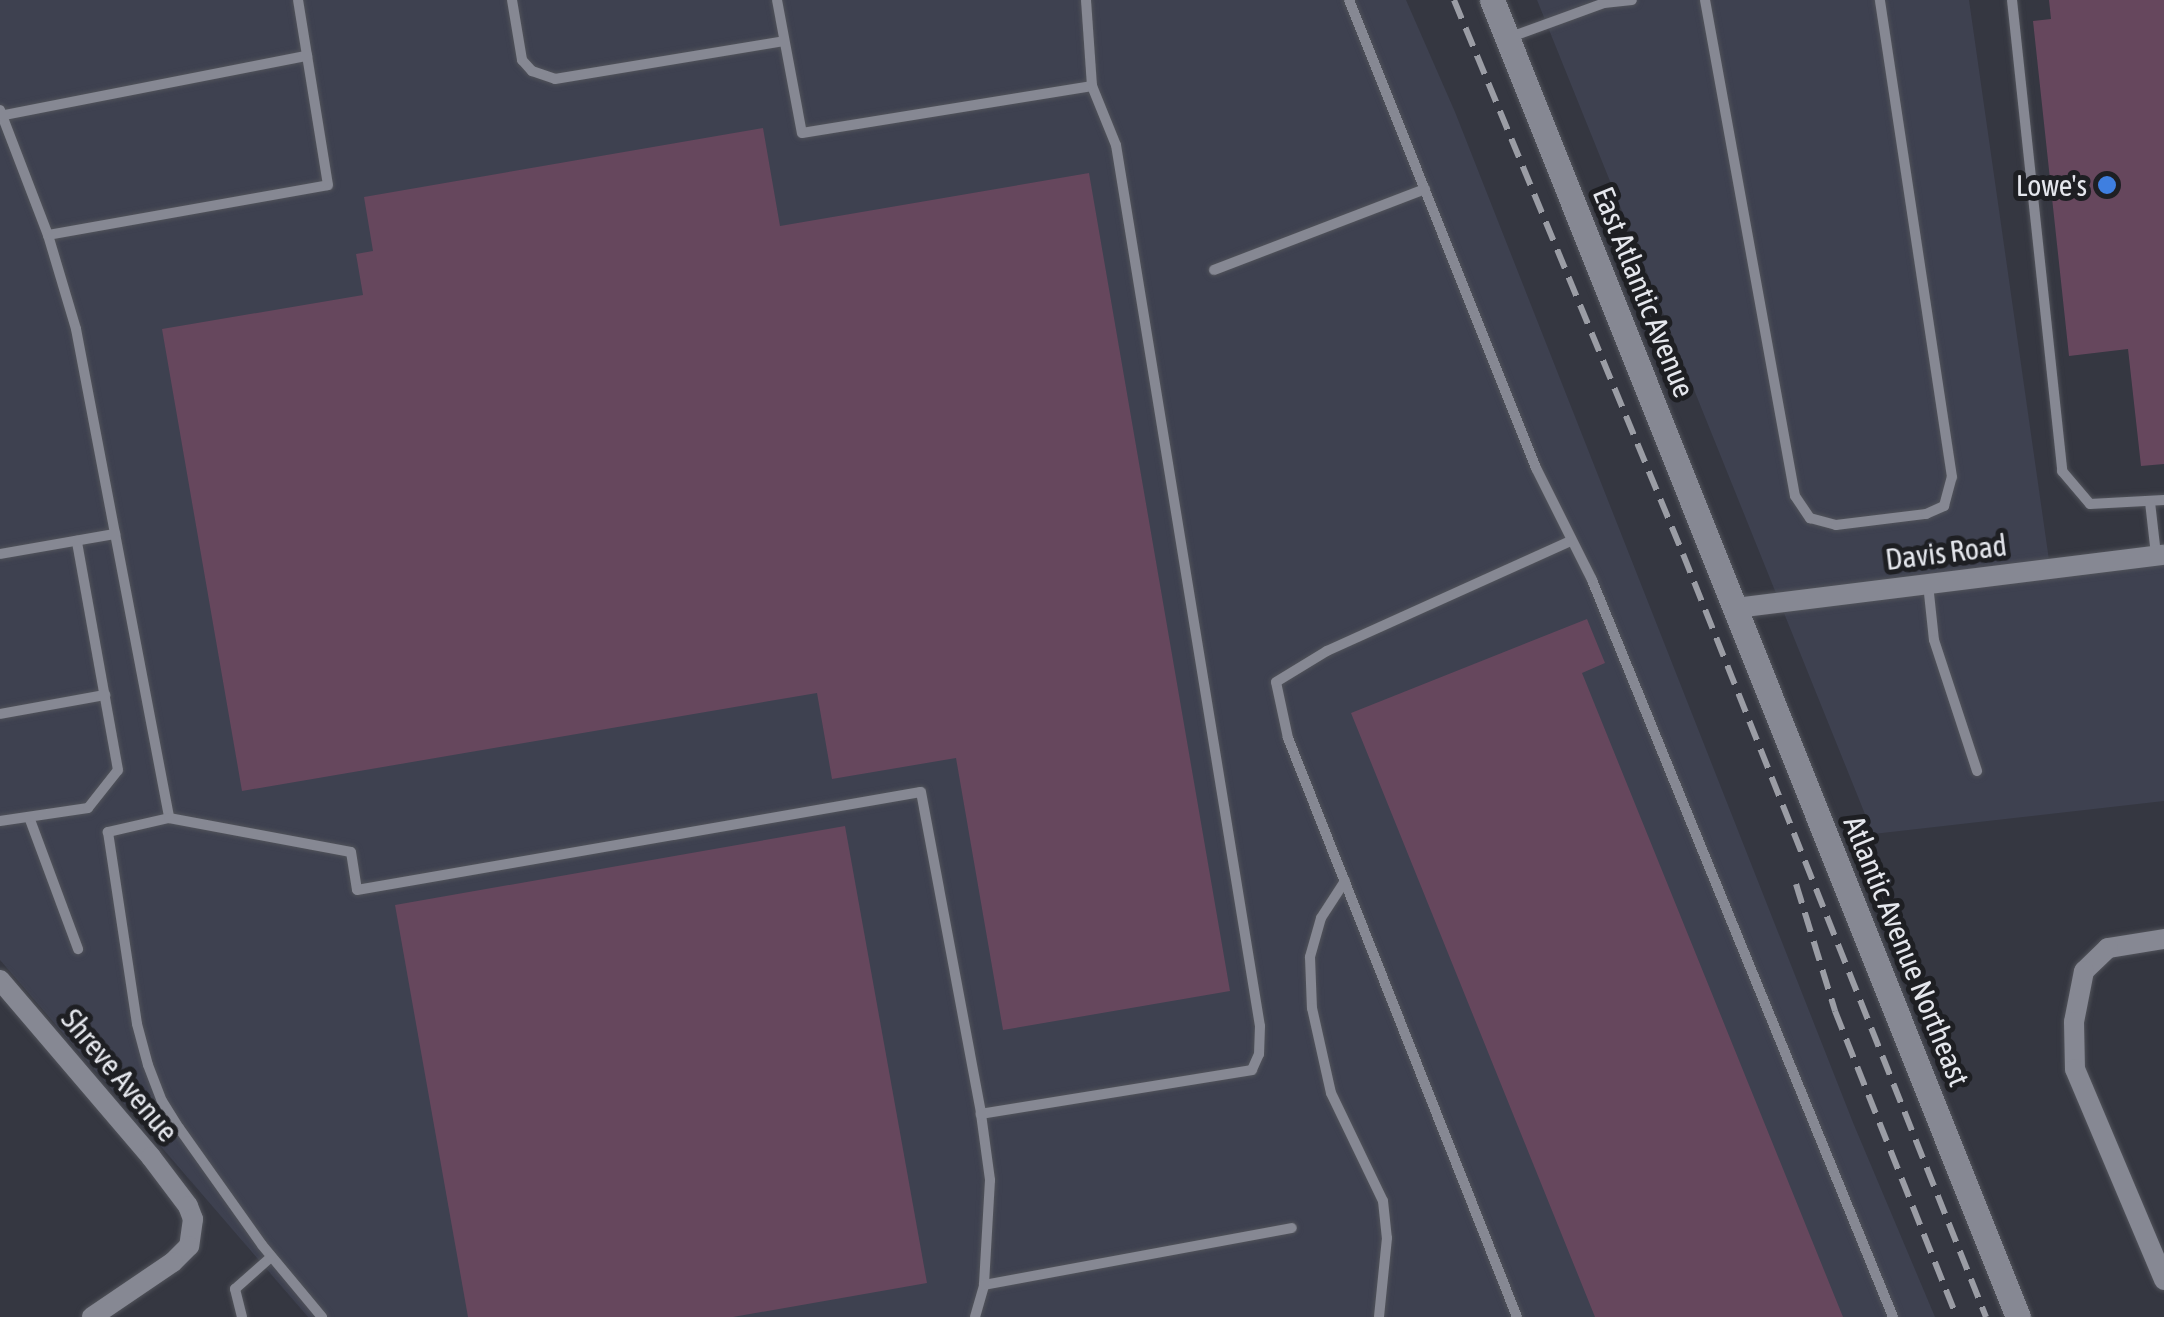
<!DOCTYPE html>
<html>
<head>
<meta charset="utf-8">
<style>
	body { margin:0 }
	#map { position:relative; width:2164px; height:1317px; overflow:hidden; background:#353741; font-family:"Asap Condensed",sans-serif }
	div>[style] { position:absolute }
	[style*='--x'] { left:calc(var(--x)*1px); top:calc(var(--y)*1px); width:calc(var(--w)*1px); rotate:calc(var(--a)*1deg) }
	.built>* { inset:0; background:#3e4150 }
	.building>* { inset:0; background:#66475d }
	.roads { filter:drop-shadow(0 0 2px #51535a) drop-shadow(0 0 2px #51535a) }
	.lane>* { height:10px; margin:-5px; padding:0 5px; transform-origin:5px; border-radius:5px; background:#868893 }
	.street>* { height:20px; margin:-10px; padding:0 10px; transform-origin:10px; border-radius:10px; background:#868893 }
	.secondary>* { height:25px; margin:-12.5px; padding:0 12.5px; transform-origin:12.5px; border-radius:12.5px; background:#868893 }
	.rail>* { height:6px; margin-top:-3px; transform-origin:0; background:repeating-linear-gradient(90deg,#9b9da5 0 20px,transparent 0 30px) }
	.dots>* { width:28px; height:28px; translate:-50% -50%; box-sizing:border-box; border:5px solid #1e1f23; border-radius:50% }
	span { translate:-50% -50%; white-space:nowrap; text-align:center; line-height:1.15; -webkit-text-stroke:10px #1e1f23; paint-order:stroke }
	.poi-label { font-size:30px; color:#e5e7ed }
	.right { translate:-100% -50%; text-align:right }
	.street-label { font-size:30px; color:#e5e7ed }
</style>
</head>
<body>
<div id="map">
	<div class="built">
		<div style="clip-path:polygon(0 0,1406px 0,1455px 112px,1854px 1125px,1935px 1317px,308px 1317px,0 960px)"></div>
		<div style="clip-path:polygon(1537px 0,1969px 0,2050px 567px,2164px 557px,2164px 801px,1873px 834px)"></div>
	</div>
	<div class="building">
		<div style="clip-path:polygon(2049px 0,2164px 0,2164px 464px,2141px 466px,2128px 349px,2069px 356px,2033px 21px,2051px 19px)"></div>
		<div style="clip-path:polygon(763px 128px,780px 226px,1089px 173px,1230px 991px,1003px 1030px,956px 758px,832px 779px,817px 693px,242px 791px,162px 329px,363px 295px,356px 254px,373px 251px,364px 197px)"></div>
		<div style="clip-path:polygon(1587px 619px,1605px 663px,1582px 673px,1843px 1317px,1595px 1317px,1351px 713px)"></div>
		<div style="clip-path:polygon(845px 826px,927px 1283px,733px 1317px,468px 1317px,395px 905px)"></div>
	</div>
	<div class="roads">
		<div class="lane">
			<div style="--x:512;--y:0;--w:61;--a:80.5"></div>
			<div style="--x:522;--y:60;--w:15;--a:48"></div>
			<div style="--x:532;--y:71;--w:24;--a:19"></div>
			<div style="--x:555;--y:79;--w:232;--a:-9.4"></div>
			<div style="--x:777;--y:0;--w:135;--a:79.4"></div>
			<div style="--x:802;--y:133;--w:294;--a:-9.2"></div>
			<div style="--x:1092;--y:86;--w:64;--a:67.9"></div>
			<div style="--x:1116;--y:145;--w:893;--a:80.72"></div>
			<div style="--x:1260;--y:1026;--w:28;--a:92"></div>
			<div style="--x:1259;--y:1054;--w:17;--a:114"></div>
			<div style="--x:1252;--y:1070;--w:275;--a:170.8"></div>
			<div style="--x:981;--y:1114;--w:67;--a:82.2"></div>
			<div style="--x:990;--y:1180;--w:105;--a:93.3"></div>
			<div style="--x:1086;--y:0;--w:86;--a:86"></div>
			<div style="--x:1349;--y:0;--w:504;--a:68.22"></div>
			<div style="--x:1536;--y:468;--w:125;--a:63.4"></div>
			<div style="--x:1592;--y:580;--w:796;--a:67.78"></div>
			<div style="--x:1705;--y:0;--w:504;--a:79.72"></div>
			<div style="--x:1795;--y:496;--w:27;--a:56"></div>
			<div style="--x:1810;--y:518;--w:27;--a:15"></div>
			<div style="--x:1836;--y:525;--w:91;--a:-7"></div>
			<div style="--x:1926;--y:514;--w:20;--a:-24"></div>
			<div style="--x:1944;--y:506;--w:30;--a:-75"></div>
			<div style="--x:1952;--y:477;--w:482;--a:-98.6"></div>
			<div style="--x:2012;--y:0;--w:474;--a:83.9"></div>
			<div style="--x:2062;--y:471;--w:43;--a:49.7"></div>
			<div style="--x:2090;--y:504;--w:74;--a:-3.1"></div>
			<div style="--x:1508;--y:38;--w:102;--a:-20"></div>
			<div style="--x:1604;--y:3;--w:28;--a:-6"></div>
			<div style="--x:0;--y:110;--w:134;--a:69"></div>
			<div style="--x:48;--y:235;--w:98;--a:73.4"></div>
			<div style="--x:76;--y:329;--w:498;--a:79.2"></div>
			<div style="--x:169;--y:818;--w:63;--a:167.1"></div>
			<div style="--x:108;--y:832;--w:194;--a:81.4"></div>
			<div style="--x:137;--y:1024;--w:42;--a:75"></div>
			<div style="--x:148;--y:1065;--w:39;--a:69"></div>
			<div style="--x:162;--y:1101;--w:32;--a:58"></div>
			<div style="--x:179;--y:1128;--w:143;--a:54.6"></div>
			<div style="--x:262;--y:1245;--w:94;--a:50.2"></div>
			<div style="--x:0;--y:116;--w:313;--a:-11.1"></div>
			<div style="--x:48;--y:235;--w:284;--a:-10.1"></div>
			<div style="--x:328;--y:185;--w:187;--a:-99.2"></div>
			<div style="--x:1214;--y:270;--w:226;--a:-21"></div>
			<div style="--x:2150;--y:502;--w:53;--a:83.5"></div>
			<div style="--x:0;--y:554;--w:117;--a:-9.9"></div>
			<div style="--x:1928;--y:584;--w:56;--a:83.9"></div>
			<div style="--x:1934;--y:640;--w:138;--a:71.8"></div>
			<div style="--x:0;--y:714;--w:107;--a:-10.3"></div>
			<div style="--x:29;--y:817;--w:141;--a:69.6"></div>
			<div style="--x:169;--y:818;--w:185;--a:10.6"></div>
			<div style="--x:351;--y:852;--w:38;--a:81"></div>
			<div style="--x:357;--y:890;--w:572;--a:-9.86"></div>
			<div style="--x:921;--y:792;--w:328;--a:79.4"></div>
			<div style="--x:0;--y:821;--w:89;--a:-8.4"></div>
			<div style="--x:88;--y:808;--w:48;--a:-51.7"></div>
			<div style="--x:118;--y:770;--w:233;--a:-100.2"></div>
			<div style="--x:1345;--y:881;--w:44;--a:123"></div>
			<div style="--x:1321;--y:918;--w:41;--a:105.8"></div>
			<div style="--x:1310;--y:957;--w:51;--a:87.8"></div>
			<div style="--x:1312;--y:1008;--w:87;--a:77.4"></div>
			<div style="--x:1331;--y:1093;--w:120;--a:64.3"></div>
			<div style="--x:1383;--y:1201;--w:37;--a:84"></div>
			<div style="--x:1387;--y:1238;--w:79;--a:95.8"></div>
			<div style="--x:242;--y:1317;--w:29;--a:-104"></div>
			<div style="--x:235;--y:1289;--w:48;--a:-41.6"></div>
			<div style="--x:975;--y:1317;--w:33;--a:-74"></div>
			<div style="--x:984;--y:1285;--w:313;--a:-10.5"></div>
			<div style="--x:1517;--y:1317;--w:623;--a:-111.58"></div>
			<div style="--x:1288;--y:738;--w:57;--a:-102.1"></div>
			<div style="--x:1276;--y:682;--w:60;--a:-31.3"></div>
			<div style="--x:1327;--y:651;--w:268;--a:-24.3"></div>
		</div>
		<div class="street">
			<div style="--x:1736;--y:608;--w:431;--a:-7.1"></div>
			<div style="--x:2164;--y:939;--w:57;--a:170.9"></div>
			<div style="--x:2108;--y:948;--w:33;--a:136"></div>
			<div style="--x:2084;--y:971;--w:52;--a:101.1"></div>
			<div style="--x:2074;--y:1022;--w:47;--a:88.8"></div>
			<div style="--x:2075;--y:1069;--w:229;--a:67.1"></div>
			<div style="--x:0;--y:980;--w:233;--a:49.5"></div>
			<div style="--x:151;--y:1157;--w:61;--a:52.9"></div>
			<div style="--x:188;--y:1206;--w:14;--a:69"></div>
			<div style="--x:193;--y:1219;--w:27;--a:98"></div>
			<div style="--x:189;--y:1246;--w:23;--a:135"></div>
			<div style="--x:173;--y:1262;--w:98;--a:145.8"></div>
		</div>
		<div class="secondary">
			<div style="--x:1492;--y:0;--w:1418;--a:68.23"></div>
		</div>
	</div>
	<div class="rail">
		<div style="--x:1454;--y:0;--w:599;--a:67.54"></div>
		<div style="--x:1683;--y:554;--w:821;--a:68.34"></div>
		<div style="--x:1796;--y:884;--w:133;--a:72.9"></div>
		<div style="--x:1835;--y:1011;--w:329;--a:68.3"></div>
	</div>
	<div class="dots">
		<div style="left:2107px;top:185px;background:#3f7fe0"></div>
	</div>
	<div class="poi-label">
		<span class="right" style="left:2087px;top:185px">Lowe's</span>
	</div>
	<div class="street-label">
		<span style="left:1644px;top:292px;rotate:68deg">East Atlantic Avenue</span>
		<span style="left:1946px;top:552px;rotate:-7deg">Davis Road</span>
		<span style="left:1907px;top:951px;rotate:68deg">Atlantic Avenue Northeast</span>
		<span style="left:120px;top:1075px;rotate:50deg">Shreve Avenue</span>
	</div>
</div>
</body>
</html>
